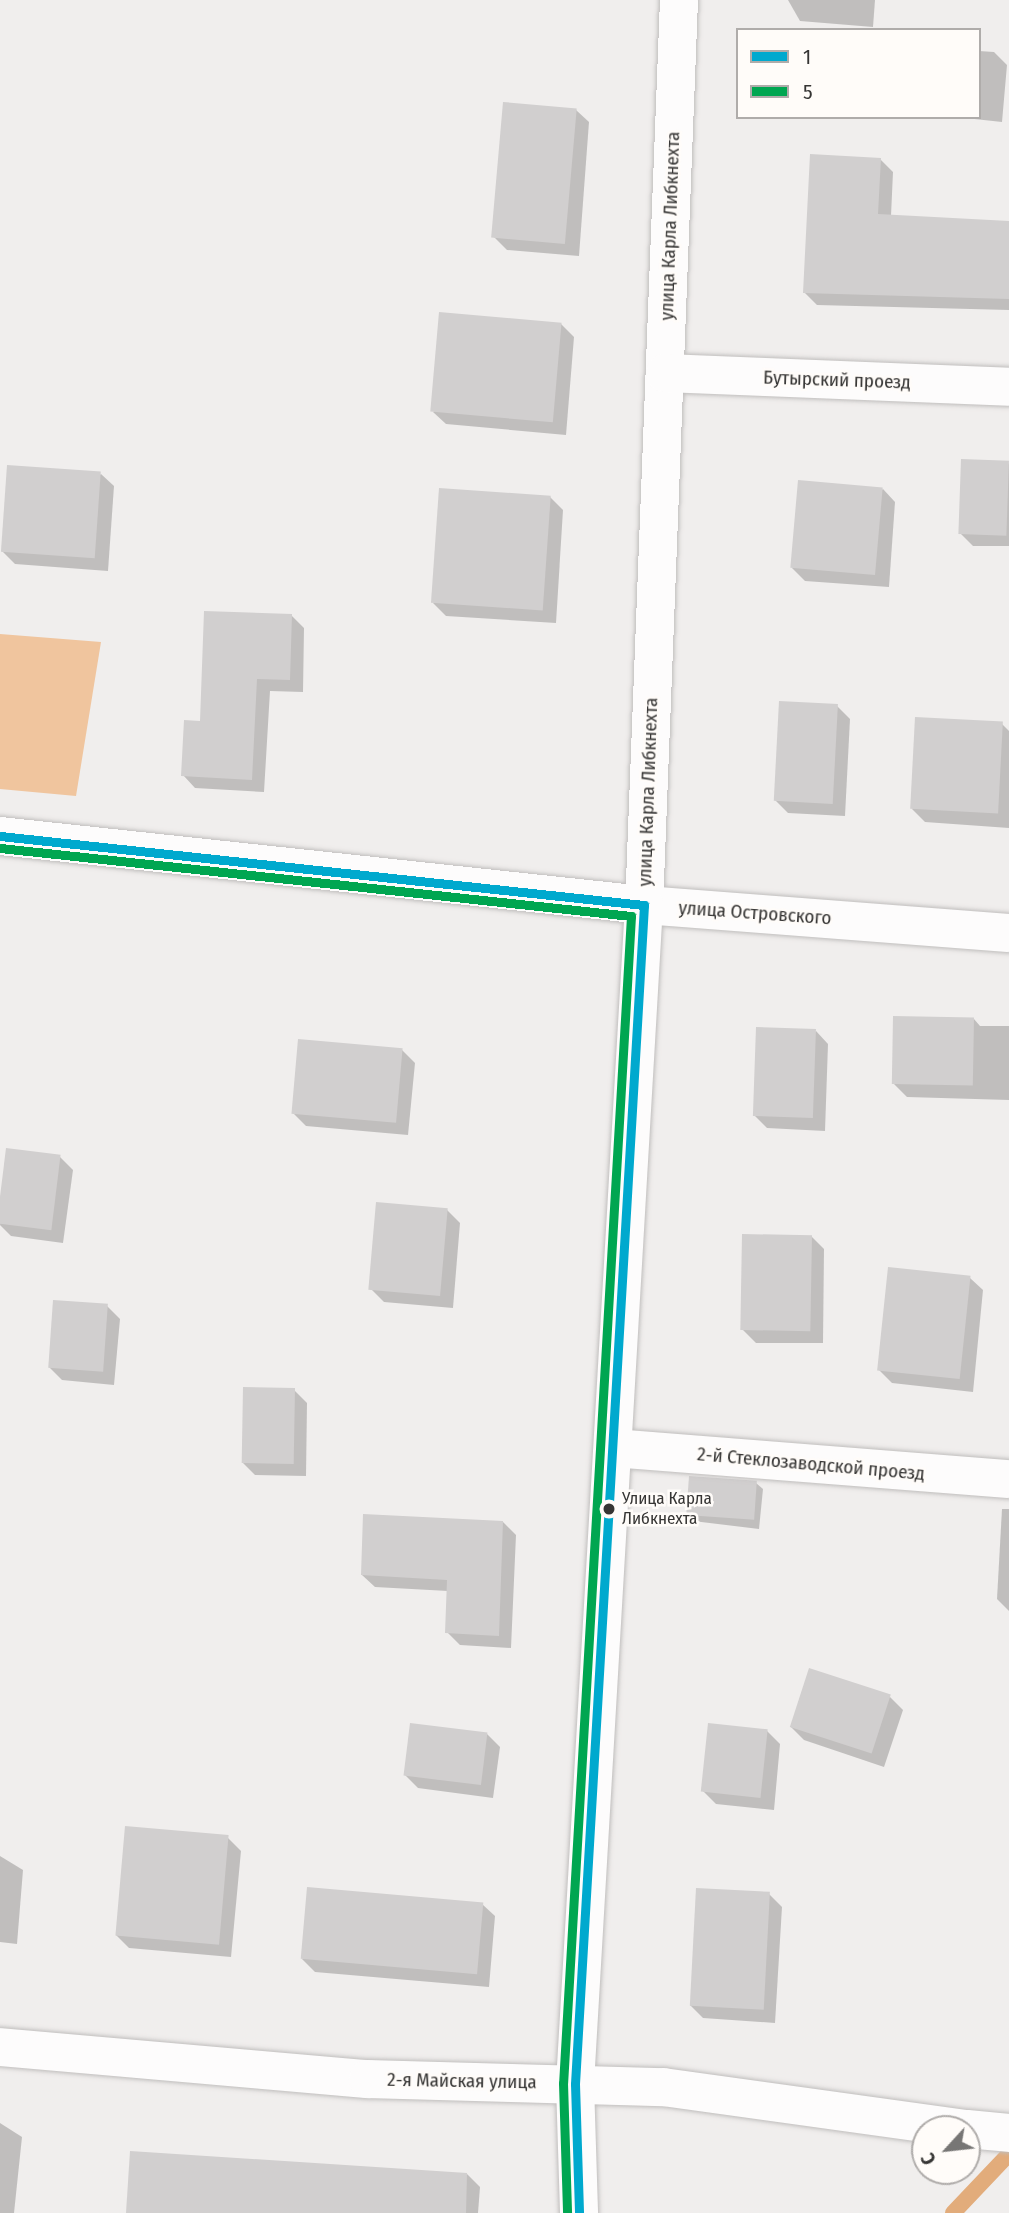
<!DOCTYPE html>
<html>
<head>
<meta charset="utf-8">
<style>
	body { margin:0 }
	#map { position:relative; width:1009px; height:2213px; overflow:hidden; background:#f0eeed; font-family:"Fira Sans Condensed",sans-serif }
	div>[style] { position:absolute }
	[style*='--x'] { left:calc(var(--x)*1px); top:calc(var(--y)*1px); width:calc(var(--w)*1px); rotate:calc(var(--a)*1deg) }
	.forest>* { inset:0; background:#f0c59e }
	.shadow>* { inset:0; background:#0003 }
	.stream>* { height:16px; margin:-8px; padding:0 8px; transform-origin:8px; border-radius:8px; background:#e2ac7b }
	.building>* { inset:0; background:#d1cfcf; transform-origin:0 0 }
	.roads { filter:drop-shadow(0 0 2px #c0bebd) drop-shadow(0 0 2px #c0bebd) }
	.minor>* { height:38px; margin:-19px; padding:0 19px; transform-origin:19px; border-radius:19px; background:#fdfcfc }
	.tertiary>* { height:38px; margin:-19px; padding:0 19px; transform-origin:19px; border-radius:19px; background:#fdfcfc }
	.bus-1>* { height:9px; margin:-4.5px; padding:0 4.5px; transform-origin:4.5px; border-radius:4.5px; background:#00a9ce }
	.bus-2>* { height:9px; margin:-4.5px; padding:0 4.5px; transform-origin:4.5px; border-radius:4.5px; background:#00a651 }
	.dots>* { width:19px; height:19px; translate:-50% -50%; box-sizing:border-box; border:4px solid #fffcf9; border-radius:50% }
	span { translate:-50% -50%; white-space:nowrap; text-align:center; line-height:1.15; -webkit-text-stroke:5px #fffcf9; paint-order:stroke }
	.bus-label { font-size:17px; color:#363534 }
	.left { translate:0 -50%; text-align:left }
	.street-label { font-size:19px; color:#363534 }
	.legend { position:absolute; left:736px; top:28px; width:245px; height:91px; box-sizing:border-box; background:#fffcf9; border:2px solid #afacaa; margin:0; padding:9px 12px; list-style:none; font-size:21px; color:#363534 }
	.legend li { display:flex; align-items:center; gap:14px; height:35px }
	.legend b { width:35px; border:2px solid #afacaa }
	.north { position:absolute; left:911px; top:2115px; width:70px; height:70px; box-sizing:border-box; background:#fffcf9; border:2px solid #afacaa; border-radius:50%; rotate:243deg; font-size:19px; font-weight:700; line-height:28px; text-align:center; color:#363534 }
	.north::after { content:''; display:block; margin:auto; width:24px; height:32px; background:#777675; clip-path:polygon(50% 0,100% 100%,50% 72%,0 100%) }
</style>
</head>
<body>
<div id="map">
	<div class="forest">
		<div style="clip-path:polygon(0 634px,101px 642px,76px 796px,0 789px)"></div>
	</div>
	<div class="shadow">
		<div style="clip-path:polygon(788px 0,875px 0,873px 27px,800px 21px)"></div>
		<div style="clip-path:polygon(979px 51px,994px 52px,1007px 65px,1002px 122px,956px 117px,979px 117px)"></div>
		<div style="clip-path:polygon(576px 110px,589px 122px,579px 256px,507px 250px,494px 237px)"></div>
		<div style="clip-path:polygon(880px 159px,893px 172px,891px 216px,1009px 223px,1009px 310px,817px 305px,804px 292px)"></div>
		<div style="clip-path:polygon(561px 324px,574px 337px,566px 435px,446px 424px,433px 412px)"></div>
		<div style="clip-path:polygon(1009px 463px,1009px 546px,973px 546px,960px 533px)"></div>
		<div style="clip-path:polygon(101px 474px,114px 486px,108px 571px,15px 564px,2px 551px)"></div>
		<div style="clip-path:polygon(883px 489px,895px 502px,889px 587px,805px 581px,792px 568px)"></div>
		<div style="clip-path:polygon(550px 497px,563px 510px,556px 623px,446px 616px,433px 603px)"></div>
		<div style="clip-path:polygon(291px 615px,304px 628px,303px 692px,270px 691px,264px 792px,195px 788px,183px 775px,202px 722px)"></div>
		<div style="clip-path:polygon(837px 706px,850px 719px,845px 816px,788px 813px,775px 800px)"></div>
		<div style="clip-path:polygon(1002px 724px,1009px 731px,1009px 828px,925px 822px,912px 809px)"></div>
		<div style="clip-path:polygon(974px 1019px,980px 1026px,1009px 1026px,1009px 1100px,907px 1097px,894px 1084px)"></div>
		<div style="clip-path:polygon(816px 1031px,828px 1044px,825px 1131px,767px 1128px,754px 1115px)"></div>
		<div style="clip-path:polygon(402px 1050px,415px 1063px,408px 1135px,306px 1126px,293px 1113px)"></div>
		<div style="clip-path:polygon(8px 1150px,60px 1157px,73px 1170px,63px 1243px,11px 1236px,0 1225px)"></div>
		<div style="clip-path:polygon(447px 1210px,460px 1223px,453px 1308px,384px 1302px,371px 1289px)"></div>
		<div style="clip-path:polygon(811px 1236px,824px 1249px,823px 1343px,756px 1343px,743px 1330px)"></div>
		<div style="clip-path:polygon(970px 1278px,983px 1290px,973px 1392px,892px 1383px,879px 1370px)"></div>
		<div style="clip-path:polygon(107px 1306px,120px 1319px,114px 1385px,62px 1380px,49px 1367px)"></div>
		<div style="clip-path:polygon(294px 1390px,307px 1403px,306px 1476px,255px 1475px,242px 1462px)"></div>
		<div style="clip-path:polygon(756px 1483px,763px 1489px,759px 1529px,693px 1521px,686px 1515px)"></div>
		<div style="clip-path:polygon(1002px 1509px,1009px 1509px,1009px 1611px,997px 1599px)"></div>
		<div style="clip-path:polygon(503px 1522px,516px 1535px,511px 1648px,460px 1645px,447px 1632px,448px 1591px,375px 1587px,362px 1575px)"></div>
		<div style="clip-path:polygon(890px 1697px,903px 1710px,884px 1767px,804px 1740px,791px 1727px)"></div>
		<div style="clip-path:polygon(767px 1731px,780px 1744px,774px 1810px,716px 1804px,703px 1791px)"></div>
		<div style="clip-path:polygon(487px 1734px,500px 1747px,493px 1798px,418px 1788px,405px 1775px)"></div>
		<div style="clip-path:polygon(228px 1838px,241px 1851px,231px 1957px,129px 1948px,116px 1935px)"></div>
		<div style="clip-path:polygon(0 1856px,23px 1870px,17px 1944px,0 1942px)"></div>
		<div style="clip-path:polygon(769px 1894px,782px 1907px,775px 2023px,703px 2018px,690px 2005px)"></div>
		<div style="clip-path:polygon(482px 1904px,495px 1916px,489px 1987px,315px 1972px,302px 1959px)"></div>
		<div style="clip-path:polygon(0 2123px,22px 2137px,14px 2213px,0 2213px)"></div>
		<div style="clip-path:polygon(467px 2174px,480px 2187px,478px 2213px,128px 2213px)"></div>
	</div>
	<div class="stream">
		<div style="--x:953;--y:2213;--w:81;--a:-46.5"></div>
	</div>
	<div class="building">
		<div style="left:503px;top:102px;width:74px;height:136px;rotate:5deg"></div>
		<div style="clip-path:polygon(810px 154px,881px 158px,878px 214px,1009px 221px,1009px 299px,803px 293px)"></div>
		<div style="left:439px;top:312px;width:123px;height:100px;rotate:5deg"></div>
		<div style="left:961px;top:459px;width:48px;height:75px;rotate:2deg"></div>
		<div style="left:7px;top:465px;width:94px;height:87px;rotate:4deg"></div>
		<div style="left:798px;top:480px;width:85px;height:88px;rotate:5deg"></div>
		<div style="left:439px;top:488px;width:112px;height:115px;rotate:4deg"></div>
		<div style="clip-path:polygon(204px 611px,292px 614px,290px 680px,257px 679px,252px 780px,181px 776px,184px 720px,200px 721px)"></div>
		<div style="left:779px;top:701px;width:59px;height:100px;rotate:3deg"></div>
		<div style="left:915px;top:717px;width:88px;height:92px;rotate:3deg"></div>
		<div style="left:893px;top:1016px;width:81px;height:68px;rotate:1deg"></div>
		<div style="left:756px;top:1027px;width:60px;height:89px;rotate:2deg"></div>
		<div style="left:298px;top:1039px;width:105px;height:75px;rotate:5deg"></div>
		<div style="left:6px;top:1148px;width:55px;height:76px;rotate:7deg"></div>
		<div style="left:376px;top:1202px;width:72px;height:88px;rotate:5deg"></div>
		<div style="left:742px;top:1234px;width:70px;height:96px;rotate:1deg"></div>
		<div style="left:888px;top:1267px;width:83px;height:104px;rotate:6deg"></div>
		<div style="left:53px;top:1300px;width:55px;height:68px;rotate:4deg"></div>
		<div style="left:243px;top:1387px;width:52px;height:76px;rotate:1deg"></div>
		<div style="left:689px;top:1476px;width:68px;height:39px;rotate:4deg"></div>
		<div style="clip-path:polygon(363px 1514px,503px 1521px,499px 1636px,445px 1633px,447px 1580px,361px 1575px)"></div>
		<div style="left:809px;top:1668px;width:86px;height:62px;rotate:18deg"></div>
		<div style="left:410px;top:1723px;width:78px;height:53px;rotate:7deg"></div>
		<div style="left:708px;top:1723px;width:60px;height:69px;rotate:6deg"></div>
		<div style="left:125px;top:1826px;width:104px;height:110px;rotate:5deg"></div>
		<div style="left:307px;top:1887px;width:177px;height:72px;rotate:5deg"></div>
		<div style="left:696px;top:1888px;width:74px;height:118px;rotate:3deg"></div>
		<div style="clip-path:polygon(130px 2151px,467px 2173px,466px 2213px,126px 2213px)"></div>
	</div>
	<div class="roads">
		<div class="minor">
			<div style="--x:679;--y:0;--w:906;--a:92.21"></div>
			<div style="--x:644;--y:905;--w:366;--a:4.4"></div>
			<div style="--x:665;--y:373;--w:344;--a:2.3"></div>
			<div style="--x:613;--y:1448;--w:397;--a:4.5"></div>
			<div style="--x:0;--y:2047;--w:369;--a:5"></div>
			<div style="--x:368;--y:2079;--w:295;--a:1.6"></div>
			<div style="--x:663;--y:2087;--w:304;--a:7.9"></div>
			<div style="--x:967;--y:2129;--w:42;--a:5.4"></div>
		</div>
		<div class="tertiary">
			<div style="--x:0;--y:836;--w:648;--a:6.12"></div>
			<div style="--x:644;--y:905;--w:1181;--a:93.35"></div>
			<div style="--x:575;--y:2084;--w:129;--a:88.2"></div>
		</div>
	</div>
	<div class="bus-1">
		<div style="--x:0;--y:836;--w:648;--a:6.12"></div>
		<div style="--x:644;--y:905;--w:1181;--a:93.35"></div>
		<div style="--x:575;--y:2084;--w:129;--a:88.2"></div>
	</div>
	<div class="bus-2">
		<div style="--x:0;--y:848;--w:635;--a:6.15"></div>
		<div style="--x:631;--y:916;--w:1169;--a:93.33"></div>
		<div style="--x:563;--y:2083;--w:130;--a:88.2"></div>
	</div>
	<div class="dots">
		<div style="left:609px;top:1509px;background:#363534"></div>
	</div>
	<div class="bus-label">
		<span class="left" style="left:622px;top:1509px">Улица Карла<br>Либкнехта</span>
	</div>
	<div class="street-label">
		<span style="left:670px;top:226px;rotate:-88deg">улица Карла Либкнехта</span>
		<span style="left:837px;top:380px;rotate:2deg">Бутырский проезд</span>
		<span style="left:648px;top:792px;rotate:-88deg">улица Карла Либкнехта</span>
		<span style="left:755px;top:913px;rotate:4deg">улица Островского</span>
		<span style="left:811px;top:1464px;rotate:5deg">2-й Стеклозаводской проезд</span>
		<span style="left:462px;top:2081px;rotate:1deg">2-я Майская улица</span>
	</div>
	<ul class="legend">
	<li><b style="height:9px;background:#00a9ce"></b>1</li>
	<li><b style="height:9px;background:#00a651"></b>5</li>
	</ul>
	<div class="north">С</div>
</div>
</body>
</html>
